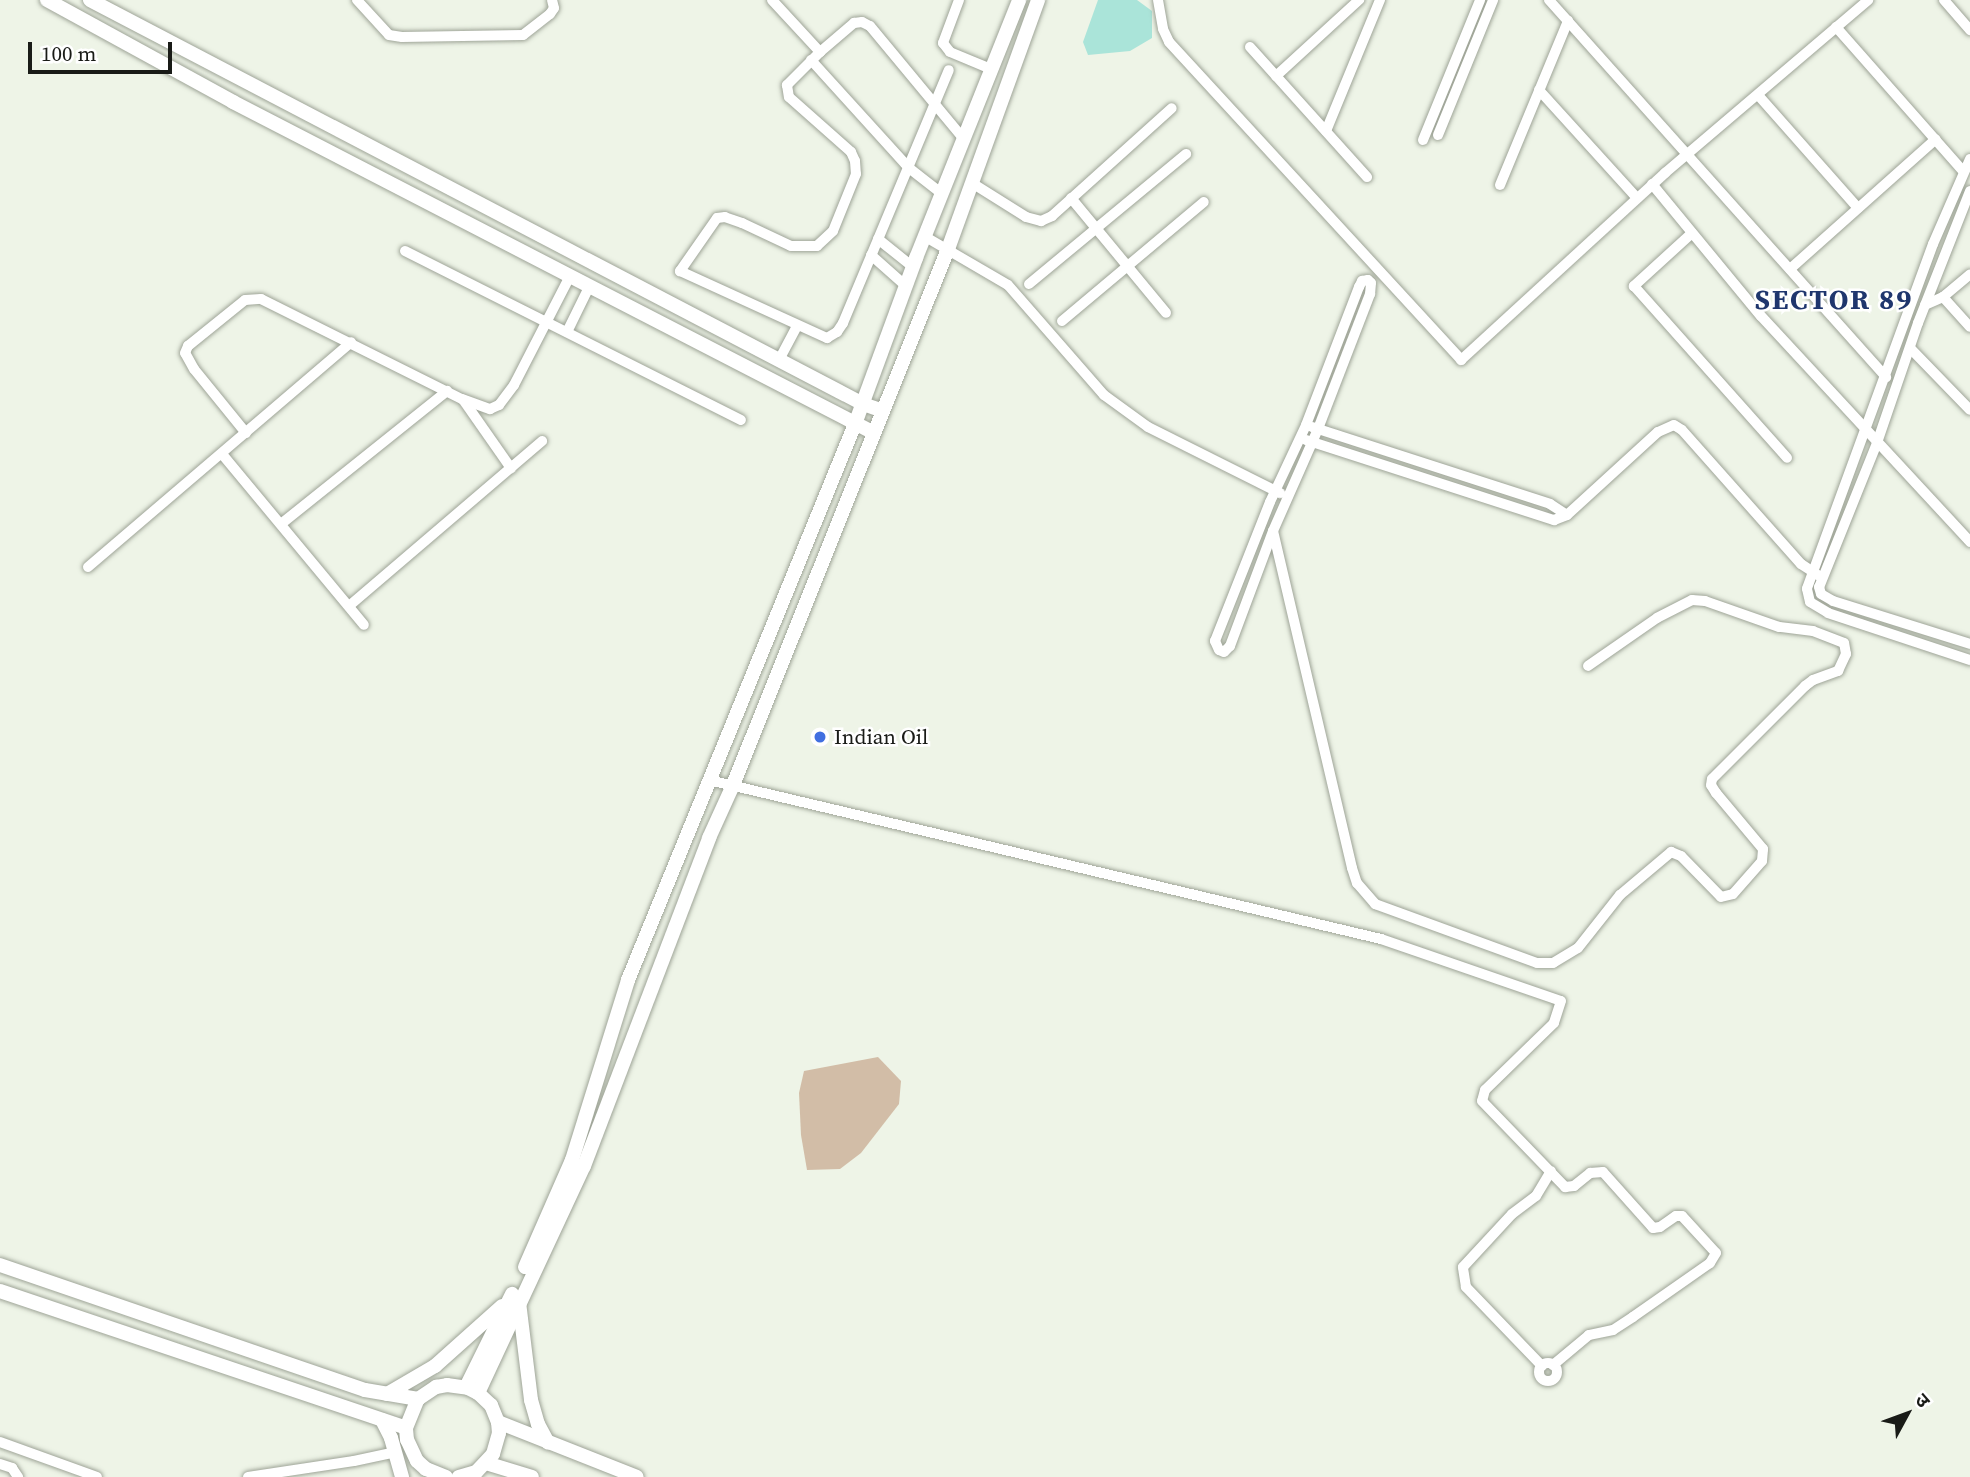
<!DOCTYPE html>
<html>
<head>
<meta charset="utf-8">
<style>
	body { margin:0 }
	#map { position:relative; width:1970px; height:1477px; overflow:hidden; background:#eef4e7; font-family:"Source Serif 4","Noto Sans Devanagari",serif }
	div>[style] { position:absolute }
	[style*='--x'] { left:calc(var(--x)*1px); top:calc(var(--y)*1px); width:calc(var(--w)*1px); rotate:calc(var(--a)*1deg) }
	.green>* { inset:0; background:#d2bda7 }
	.water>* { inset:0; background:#aae4d9 }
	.roads { filter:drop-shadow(0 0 2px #9ea497) drop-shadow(0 0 2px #9ea497) }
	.minor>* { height:10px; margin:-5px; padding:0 5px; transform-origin:5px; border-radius:5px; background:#fff }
	.minor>.ring { margin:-5px; padding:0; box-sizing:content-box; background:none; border:10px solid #fff; border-radius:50% }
	.tertiary>* { height:14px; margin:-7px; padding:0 7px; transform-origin:7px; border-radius:7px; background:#fff }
	.dots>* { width:19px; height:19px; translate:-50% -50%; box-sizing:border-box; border:4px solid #fff; border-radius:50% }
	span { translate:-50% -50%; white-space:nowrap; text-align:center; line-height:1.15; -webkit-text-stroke:5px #fff; paint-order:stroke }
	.poi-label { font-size:21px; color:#191b17 }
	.left { translate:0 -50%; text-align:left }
	.district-label { font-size:28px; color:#1f366d; font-weight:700; letter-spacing:2px }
	.north { position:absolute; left:1872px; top:1379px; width:70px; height:70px; -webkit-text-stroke:5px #fff; paint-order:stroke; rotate:49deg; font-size:19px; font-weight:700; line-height:28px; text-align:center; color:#191b17 }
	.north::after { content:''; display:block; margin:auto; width:24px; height:32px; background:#191b17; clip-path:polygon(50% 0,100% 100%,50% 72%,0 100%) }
	.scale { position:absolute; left:28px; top:42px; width:144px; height:32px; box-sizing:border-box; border:4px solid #191b17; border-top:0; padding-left:9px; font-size:21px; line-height:24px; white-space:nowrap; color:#191b17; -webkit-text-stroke:5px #fff; paint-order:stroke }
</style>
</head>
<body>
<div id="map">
	<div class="green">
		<div style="clip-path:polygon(878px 1057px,901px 1081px,899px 1104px,861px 1153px,840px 1169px,807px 1170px,801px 1135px,799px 1093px,804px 1071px)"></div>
	</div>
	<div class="water">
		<div style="clip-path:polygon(1098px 0,1137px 0,1152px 11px,1152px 38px,1130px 51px,1088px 55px,1083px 42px)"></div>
	</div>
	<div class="roads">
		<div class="minor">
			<div style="--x:357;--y:0;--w:47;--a:47.6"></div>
			<div style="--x:389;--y:35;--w:13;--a:9"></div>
			<div style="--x:402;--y:37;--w:121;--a:-0.9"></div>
			<div style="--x:523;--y:35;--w:34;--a:-38"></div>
			<div style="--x:550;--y:14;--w:7;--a:-56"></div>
			<div style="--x:554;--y:8;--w:8;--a:-104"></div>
			<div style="--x:772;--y:0;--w:71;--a:47.3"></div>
			<div style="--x:820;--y:52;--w:45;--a:-40.5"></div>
			<div style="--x:854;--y:23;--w:8;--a:-7"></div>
			<div style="--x:862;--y:22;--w:9;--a:27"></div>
			<div style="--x:870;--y:26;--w:146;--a:50.3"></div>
			<div style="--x:959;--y:0;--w:46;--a:110.4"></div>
			<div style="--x:943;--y:43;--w:11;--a:52"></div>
			<div style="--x:950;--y:52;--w:44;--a:22.5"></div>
			<div style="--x:1158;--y:0;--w:29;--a:80"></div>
			<div style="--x:1163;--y:29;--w:14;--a:65"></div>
			<div style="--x:1169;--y:42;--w:432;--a:47.4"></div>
			<div style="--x:1461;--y:360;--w:277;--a:-42.5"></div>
			<div style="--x:1665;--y:173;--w:267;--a:-40.4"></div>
			<div style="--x:1549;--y:0;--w:506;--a:48.21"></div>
			<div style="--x:1944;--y:0;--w:40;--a:49"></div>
			<div style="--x:1836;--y:27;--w:193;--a:48.6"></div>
			<div style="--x:1250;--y:47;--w:175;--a:48"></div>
			<div style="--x:820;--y:52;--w:47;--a:135"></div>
			<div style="--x:787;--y:85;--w:12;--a:81"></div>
			<div style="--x:789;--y:97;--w:83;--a:41.6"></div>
			<div style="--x:851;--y:152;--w:10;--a:66"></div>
			<div style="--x:855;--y:161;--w:13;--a:86"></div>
			<div style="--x:856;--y:174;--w:61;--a:112"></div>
			<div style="--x:833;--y:231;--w:22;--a:137"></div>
			<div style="--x:817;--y:246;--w:26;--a:180"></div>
			<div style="--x:791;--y:246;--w:54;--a:-154.9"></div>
			<div style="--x:742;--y:223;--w:18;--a:-161"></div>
			<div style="--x:725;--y:217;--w:8;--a:173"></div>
			<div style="--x:717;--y:218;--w:65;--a:124.9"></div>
			<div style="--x:680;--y:271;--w:162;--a:24.5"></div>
			<div style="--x:827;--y:338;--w:12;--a:-31"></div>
			<div style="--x:837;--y:332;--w:11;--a:-56"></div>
			<div style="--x:843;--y:323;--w:274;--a:-67.3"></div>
			<div style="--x:811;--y:60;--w:146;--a:47.8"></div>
			<div style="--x:909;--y:168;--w:41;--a:38"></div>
			<div style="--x:1276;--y:76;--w:113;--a:-42.5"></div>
			<div style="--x:1539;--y:90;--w:146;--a:47.8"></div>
			<div style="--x:1758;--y:95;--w:151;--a:48.5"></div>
			<div style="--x:1326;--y:131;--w:142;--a:-67.6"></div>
			<div style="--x:1438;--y:135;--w:146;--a:-67.8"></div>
			<div style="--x:1423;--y:140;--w:151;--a:-67.8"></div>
			<div style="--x:1970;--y:159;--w:93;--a:113.5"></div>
			<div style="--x:1933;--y:244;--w:367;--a:110.1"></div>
			<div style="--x:1807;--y:589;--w:13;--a:77"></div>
			<div style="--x:1810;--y:602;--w:21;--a:31"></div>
			<div style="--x:1828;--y:613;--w:150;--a:18.3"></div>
			<div style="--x:972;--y:183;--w:64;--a:32.2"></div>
			<div style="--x:1026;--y:217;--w:16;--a:15"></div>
			<div style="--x:1041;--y:221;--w:12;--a:-24"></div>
			<div style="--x:1052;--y:216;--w:161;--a:-42"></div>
			<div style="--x:1652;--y:184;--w:171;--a:50.5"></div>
			<div style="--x:1761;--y:316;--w:308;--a:47.2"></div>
			<div style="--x:1500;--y:185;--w:178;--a:-67.5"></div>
			<div style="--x:1970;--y:191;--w:142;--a:111.5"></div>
			<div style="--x:1918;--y:323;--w:127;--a:108.9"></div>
			<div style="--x:1877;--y:443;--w:155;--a:111.9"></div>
			<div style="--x:1819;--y:587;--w:7;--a:74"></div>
			<div style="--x:1821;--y:594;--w:14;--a:30"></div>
			<div style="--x:1833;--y:601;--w:144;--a:17.4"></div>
			<div style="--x:1071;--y:198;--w:149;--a:50.4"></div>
			<div style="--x:1692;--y:233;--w:79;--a:137.6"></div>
			<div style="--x:1634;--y:286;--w:230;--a:48.3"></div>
			<div style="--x:924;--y:236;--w:97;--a:30.3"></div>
			<div style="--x:1008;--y:285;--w:146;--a:48.9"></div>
			<div style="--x:1104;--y:395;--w:54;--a:36"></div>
			<div style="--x:1148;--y:427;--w:148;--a:26.6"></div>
			<div style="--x:878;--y:239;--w:45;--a:38.7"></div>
			<div style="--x:405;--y:251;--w:376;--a:26.7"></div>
			<div style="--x:871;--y:255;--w:47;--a:41.5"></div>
			<div style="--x:1790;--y:269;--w:195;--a:-41.7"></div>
			<div style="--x:1368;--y:280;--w:4;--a:45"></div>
			<div style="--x:1371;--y:283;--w:11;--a:95"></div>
			<div style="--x:1370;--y:294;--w:145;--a:111.1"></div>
			<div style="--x:1318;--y:429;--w:111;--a:113.8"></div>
			<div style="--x:1273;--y:531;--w:123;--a:110.5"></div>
			<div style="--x:1230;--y:646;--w:8;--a:135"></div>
			<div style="--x:1224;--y:652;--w:5;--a:-158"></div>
			<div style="--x:1219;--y:650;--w:10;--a:-114"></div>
			<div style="--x:1215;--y:641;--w:149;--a:-68.4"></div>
			<div style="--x:1270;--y:502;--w:85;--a:-64.9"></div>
			<div style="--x:1306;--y:425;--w:148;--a:-69"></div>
			<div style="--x:1359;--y:287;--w:7;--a:-63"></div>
			<div style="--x:1362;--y:281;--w:6;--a:-9"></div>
			<div style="--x:1029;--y:284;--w:204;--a:-39.6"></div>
			<div style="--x:1943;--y:297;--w:40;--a:48"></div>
			<div style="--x:1925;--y:305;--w:20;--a:-24"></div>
			<div style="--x:1943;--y:297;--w:35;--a:-40"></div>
			<div style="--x:1062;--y:321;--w:185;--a:-40"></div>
			<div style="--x:567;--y:332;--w:50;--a:-63.9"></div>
			<div style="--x:1910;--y:348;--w:86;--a:45.9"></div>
			<div style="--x:779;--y:360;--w:38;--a:-62"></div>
			<div style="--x:464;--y:401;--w:82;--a:55"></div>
			<div style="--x:1312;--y:427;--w:250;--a:17.9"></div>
			<div style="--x:1550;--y:504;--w:20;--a:33"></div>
			<div style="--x:246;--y:433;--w:82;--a:-129.1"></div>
			<div style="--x:194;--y:369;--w:18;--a:-119"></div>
			<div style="--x:185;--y:353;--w:8;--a:-67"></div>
			<div style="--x:188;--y:346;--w:73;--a:-38.9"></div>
			<div style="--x:245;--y:300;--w:16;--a:-4"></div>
			<div style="--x:261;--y:299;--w:225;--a:26.5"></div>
			<div style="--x:462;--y:399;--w:30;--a:20"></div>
			<div style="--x:490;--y:409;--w:10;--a:-24"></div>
			<div style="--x:499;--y:405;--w:25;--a:-53"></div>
			<div style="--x:514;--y:385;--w:123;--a:-62.8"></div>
			<div style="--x:1306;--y:440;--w:261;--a:17.9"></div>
			<div style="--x:1554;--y:520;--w:14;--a:-21"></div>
			<div style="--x:1567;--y:515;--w:123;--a:-42.4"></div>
			<div style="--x:1658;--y:432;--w:17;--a:-24"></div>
			<div style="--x:1674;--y:425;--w:9;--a:32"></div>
			<div style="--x:1682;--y:430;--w:179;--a:48.4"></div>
			<div style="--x:1801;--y:564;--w:24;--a:33"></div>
			<div style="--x:222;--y:454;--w:222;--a:50.3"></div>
			<div style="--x:281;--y:524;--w:213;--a:-38.7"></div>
			<div style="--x:1273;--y:531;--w:346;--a:76.8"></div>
			<div style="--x:1352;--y:868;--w:16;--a:72"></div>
			<div style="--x:1357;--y:883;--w:28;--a:49"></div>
			<div style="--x:1375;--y:904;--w:172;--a:20"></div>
			<div style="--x:1537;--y:963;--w:16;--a:0"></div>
			<div style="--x:1553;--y:963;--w:29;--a:-31"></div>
			<div style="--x:1578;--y:948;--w:68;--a:-51.6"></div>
			<div style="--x:1620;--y:895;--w:67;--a:-40.1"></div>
			<div style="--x:1671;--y:852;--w:11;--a:22"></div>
			<div style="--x:1681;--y:856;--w:57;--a:45.7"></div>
			<div style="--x:1721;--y:897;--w:12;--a:-14"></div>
			<div style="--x:1733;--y:894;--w:44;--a:-48.7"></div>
			<div style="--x:1762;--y:861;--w:12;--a:-85"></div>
			<div style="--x:1763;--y:849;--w:73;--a:-130"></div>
			<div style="--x:1716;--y:793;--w:9;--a:-122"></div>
			<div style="--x:1711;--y:785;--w:6;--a:-81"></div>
			<div style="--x:1712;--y:779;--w:132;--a:-45"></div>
			<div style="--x:1805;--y:686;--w:10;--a:-37"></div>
			<div style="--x:1813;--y:680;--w:27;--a:-20"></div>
			<div style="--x:1838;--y:671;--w:19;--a:-65"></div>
			<div style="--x:1846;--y:654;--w:11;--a:-100"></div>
			<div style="--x:1844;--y:643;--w:33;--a:-159"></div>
			<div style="--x:1813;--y:631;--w:34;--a:-173"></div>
			<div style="--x:1779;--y:627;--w:78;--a:-160.6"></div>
			<div style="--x:1705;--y:601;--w:13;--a:-176"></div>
			<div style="--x:1692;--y:600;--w:39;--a:153"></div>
			<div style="--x:1657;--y:618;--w:84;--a:145.2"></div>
			<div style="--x:88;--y:567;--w:346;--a:-40.5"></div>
			<div style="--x:349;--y:606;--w:254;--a:-40.5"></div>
			<div style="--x:709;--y:780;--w:691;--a:13.31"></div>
			<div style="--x:1381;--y:939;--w:190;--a:19"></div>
			<div style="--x:1561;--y:1001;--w:23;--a:108"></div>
			<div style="--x:1554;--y:1023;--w:96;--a:135.8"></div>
			<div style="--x:1485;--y:1090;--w:11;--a:105"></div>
			<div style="--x:1482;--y:1101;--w:120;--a:46"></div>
			<div style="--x:1565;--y:1187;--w:9;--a:-6"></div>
			<div style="--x:1574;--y:1186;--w:21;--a:-39"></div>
			<div style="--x:1590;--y:1173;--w:13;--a:-4"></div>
			<div style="--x:1603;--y:1172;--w:75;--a:48.2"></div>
			<div style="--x:1653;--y:1228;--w:7;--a:-8"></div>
			<div style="--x:1660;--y:1227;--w:19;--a:-35"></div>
			<div style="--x:1676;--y:1216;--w:6;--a:0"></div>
			<div style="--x:1682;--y:1216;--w:50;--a:47.4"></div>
			<div style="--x:1716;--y:1253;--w:12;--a:121"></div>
			<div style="--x:1710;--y:1263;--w:94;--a:145"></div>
			<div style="--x:1633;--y:1317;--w:24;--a:147"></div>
			<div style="--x:1613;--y:1330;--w:25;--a:168"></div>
			<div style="--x:1589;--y:1335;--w:47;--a:140.2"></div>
			<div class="ring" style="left:1539px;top:1363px;width:8px;height:8px"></div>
			<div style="--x:1542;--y:1366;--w:110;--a:-133.9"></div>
			<div style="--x:1466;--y:1287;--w:20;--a:-99"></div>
			<div style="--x:1463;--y:1267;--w:72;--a:-47.2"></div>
			<div style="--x:1512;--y:1214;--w:30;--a:-37"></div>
			<div style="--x:1536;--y:1196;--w:29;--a:-59"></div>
			<div style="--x:0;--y:1442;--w:103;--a:19.8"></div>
			<div style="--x:0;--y:1464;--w:13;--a:18"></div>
			<div style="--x:12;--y:1468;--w:11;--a:56"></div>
			<div style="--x:248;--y:1477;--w:107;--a:-8.6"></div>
			<div style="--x:354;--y:1461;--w:43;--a:-12.1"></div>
		</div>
		<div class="tertiary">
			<div style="--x:47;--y:0;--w:212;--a:28.7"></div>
			<div style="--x:233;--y:102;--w:721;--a:27.31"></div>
			<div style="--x:90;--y:0;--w:872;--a:27.59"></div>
			<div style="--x:863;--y:404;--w:21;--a:19"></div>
			<div style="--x:0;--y:1265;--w:386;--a:18.9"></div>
			<div style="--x:365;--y:1390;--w:54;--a:9.6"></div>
			<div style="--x:525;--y:1267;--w:117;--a:-66.3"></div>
			<div style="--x:572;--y:1160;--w:189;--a:-72.7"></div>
			<div style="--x:628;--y:980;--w:601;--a:-67.79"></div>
			<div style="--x:855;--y:424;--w:177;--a:-69.8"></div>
			<div style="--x:916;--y:258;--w:278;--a:-68.2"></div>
			<div style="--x:0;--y:1291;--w:428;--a:18.6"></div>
			<div style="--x:519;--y:1302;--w:99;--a:83"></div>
			<div style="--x:531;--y:1400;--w:25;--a:74"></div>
			<div style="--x:538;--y:1424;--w:21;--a:62"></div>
			<div style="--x:466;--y:1387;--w:104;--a:-63.7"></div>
			<div style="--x:478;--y:1393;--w:251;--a:-65"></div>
			<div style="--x:584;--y:1166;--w:351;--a:-69.1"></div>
			<div style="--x:709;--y:838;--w:58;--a:-65.6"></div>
			<div style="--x:733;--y:785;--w:578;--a:-68.14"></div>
			<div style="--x:948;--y:249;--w:265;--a:-70.1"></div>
			<div style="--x:387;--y:1394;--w:56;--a:-30.3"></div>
			<div style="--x:435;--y:1366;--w:90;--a:-41.8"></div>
			<div style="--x:382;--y:1420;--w:20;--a:63"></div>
			<div style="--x:391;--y:1438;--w:41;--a:74.2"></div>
			<div style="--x:498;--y:1422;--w:149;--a:21.6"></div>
			<div style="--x:486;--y:1463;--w:48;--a:16.9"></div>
			<div style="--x:446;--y:1477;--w:22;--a:-158"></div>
			<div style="--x:426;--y:1469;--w:12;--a:-138"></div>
			<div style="--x:417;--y:1461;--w:23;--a:-115"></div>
			<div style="--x:407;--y:1440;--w:12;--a:-95"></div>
			<div style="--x:406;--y:1428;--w:31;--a:-68"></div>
			<div style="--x:418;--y:1399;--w:22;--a:-34"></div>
			<div style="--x:436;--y:1387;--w:11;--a:-10"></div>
			<div style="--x:447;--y:1385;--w:21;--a:8"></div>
			<div style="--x:468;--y:1388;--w:11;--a:27"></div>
			<div style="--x:478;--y:1393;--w:18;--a:43"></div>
			<div style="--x:491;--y:1405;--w:18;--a:68"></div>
			<div style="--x:498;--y:1422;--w:11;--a:85"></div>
			<div style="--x:499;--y:1433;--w:22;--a:106"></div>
			<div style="--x:493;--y:1454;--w:25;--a:133"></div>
			<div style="--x:476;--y:1472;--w:18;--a:164"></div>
		</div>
	</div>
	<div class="dots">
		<div style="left:820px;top:737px;background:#416fe0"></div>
	</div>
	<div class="poi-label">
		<span class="left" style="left:834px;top:737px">Indian Oil</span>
	</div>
	<div class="district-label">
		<span style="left:1834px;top:299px">SECTOR 89</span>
	</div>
	<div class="north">उ</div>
	<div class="scale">100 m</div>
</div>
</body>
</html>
